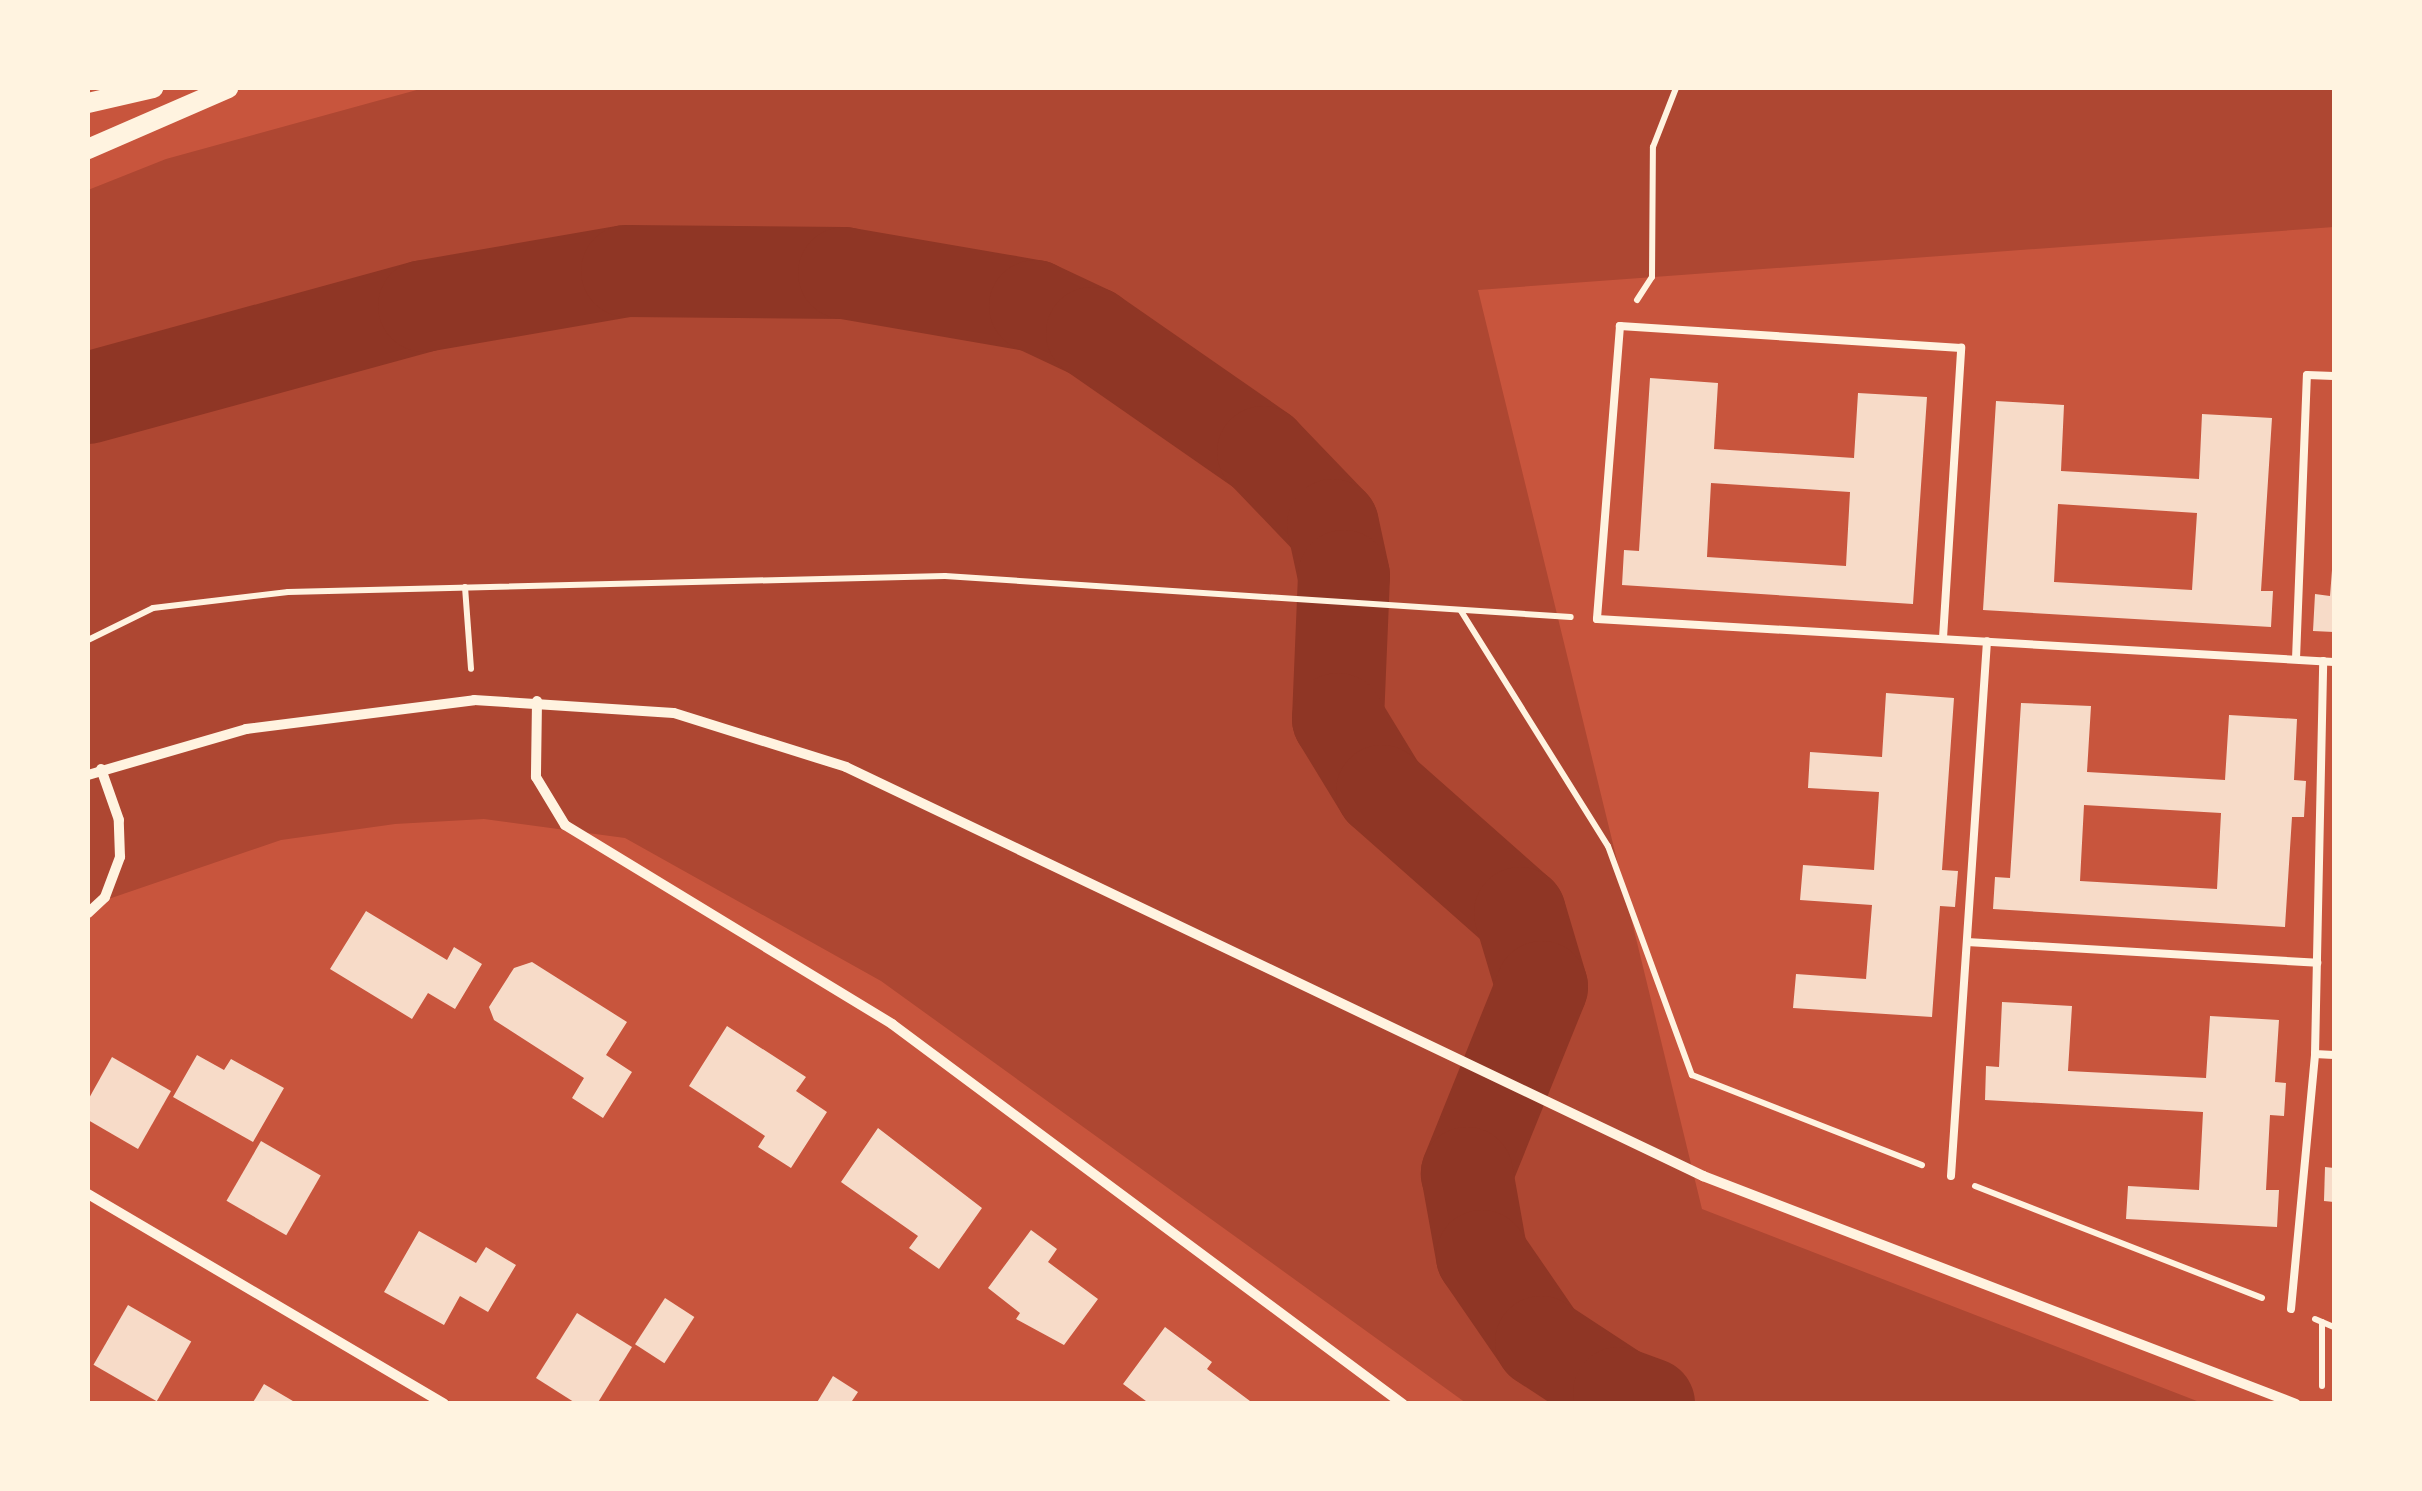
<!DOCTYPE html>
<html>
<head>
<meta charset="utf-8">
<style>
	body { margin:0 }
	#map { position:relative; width:2422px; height:1491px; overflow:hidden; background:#c8553d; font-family:Inter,sans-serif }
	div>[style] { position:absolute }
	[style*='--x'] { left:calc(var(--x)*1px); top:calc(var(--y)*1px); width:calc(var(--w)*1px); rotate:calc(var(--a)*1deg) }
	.green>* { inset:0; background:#ae4732 }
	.river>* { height:92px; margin:-46px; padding:0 46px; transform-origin:46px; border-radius:46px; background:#8f3625 }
	.building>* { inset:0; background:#f7dbc8; transform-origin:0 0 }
	.path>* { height:6px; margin:-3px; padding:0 3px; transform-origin:3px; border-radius:3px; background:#fff3e0 }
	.service>* { height:8px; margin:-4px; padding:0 4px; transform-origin:4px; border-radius:4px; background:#fff3e0 }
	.minor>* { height:10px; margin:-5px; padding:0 5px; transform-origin:5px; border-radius:5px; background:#fff3e0 }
	.secondary>* { height:20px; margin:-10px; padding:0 10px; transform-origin:10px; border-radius:10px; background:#fff3e0 }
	span { translate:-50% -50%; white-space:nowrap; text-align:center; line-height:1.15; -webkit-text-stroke:8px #fff3e0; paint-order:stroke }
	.frame { position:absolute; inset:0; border:90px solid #fff3e0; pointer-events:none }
</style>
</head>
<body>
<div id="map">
	<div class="green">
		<div style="clip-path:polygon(424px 88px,2334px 88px,2334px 227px,1478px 290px,1702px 1209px,2202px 1403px,1466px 1403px,881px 981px,625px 838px,484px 819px,395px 824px,281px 840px,88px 906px,88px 190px,166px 159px)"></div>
	</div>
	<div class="river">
		<div style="--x:88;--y:398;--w:348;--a:-15.3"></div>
		<div style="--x:424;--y:306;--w:206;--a:-9.8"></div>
		<div style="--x:627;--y:271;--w:217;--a:0.5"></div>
		<div style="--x:844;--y:273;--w:194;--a:9.8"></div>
		<div style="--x:1035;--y:306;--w:63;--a:25.3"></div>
		<div style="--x:1092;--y:333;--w:208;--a:34.8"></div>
		<div style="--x:1263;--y:452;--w:101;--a:46.2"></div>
		<div style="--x:1333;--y:525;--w:52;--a:77.8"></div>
		<div style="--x:1344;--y:576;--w:143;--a:92.4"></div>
		<div style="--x:1338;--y:719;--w:84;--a:58.6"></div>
		<div style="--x:1382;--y:791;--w:184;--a:41.5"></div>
		<div style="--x:1520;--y:913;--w:77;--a:73.4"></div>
		<div style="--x:1542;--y:987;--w:201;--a:112"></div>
		<div style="--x:1467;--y:1173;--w:84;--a:79.8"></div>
		<div style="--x:1482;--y:1256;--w:104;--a:55.5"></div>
		<div style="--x:1541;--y:1342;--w:93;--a:33.2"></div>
		<div style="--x:1619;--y:1393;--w:32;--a:20"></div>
	</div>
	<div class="building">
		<div style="clip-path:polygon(evenodd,1650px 378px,1718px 383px,1714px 449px,1854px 458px,1858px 393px,1927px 397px,1913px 604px,1622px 585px,1624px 550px,1639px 551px,1650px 378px,1711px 483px,1850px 492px,1846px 566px,1707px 557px,1711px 483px)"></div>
		<div style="clip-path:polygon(evenodd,1996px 401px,2064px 405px,2061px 471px,2199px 479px,2202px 414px,2272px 418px,2261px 591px,2273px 591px,2271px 627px,1983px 610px,1996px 401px,2058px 504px,2197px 513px,2192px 590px,2054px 582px,2058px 504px)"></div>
		<div style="clip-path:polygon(2332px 570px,2334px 632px,2313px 631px,2315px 594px,2330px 596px)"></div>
		<div style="clip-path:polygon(1886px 693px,1954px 698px,1942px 870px,1958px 871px,1955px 907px,1940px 906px,1932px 1017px,1793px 1008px,1796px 974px,1866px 979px,1872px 905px,1800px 900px,1803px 865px,1874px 870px,1879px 792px,1808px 788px,1810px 752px,1882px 757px)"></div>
		<div style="clip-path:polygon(evenodd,2021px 703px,2091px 706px,2087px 772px,2225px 780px,2229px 715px,2297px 719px,2294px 780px,2306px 781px,2304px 817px,2292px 817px,2285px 927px,1993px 909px,1995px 877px,2010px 878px,2021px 703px,2084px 805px,2221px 813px,2217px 889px,2080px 881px,2084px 805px)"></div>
		<div style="clip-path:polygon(366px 911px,447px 960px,454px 947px,482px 964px,455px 1009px,428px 993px,412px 1019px,330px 969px)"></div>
		<div style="clip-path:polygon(532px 962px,627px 1022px,606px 1055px,632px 1072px,603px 1118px,572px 1098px,584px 1078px,494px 1020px,489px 1007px,514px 968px)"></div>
		<div style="clip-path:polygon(2002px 1002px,2072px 1006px,2068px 1071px,2206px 1078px,2210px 1016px,2279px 1020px,2275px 1082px,2286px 1083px,2284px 1116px,2270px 1115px,2266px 1190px,2279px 1190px,2277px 1227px,2126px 1219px,2128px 1186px,2199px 1190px,2203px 1112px,1985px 1100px,1986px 1066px,1999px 1067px)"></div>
		<div style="clip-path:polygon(727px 1026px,806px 1077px,796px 1091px,827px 1112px,791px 1168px,758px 1147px,765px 1136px,689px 1086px)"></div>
		<div style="clip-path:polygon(197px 1055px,224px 1070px,231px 1059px,284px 1088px,253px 1142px,173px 1097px)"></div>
		<div style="clip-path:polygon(112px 1057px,171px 1091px,138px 1149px,88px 1120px,88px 1100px)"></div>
		<div style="clip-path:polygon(878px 1128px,982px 1208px,939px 1269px,909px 1248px,918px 1236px,841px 1182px)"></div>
		<div style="left:261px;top:1141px;width:69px;height:69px;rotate:30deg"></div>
		<div style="clip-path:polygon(2325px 1167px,2334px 1168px,2334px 1202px,2324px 1201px)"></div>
		<div style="clip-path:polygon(1031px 1230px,1057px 1249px,1048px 1262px,1098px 1299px,1064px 1345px,1016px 1319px,1020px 1313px,988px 1288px)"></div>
		<div style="clip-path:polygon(419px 1231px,476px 1263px,486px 1247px,516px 1265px,488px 1312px,460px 1296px,444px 1325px,384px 1292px)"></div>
		<div style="left:665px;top:1298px;width:35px;height:55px;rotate:33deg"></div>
		<div style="left:128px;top:1305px;width:73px;height:69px;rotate:30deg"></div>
		<div style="clip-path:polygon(577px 1313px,632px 1347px,597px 1404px,577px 1404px,536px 1378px)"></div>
		<div style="clip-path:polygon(1165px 1327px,1212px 1362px,1207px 1369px,1254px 1404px,1150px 1404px,1123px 1384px)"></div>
		<div style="clip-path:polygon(833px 1376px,858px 1392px,850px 1404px,816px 1404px)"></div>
		<div style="clip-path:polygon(264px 1384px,298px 1404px,252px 1404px)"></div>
	</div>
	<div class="path">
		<div style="--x:1637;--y:300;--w:27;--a:-57"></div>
		<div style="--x:1652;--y:277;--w:130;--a:-89.6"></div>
		<div style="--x:1653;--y:147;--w:63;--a:-68.7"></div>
		<div style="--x:465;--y:587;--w:82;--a:85.8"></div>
		<div style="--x:1461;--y:611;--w:277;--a:58"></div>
		<div style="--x:1608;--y:846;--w:244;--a:69.9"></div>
		<div style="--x:1692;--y:1075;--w:247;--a:21.4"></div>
		<div style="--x:88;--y:640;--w:72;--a:-26.2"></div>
		<div style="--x:153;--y:608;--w:136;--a:-6.8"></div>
		<div style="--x:288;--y:592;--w:657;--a:-1.4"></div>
		<div style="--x:945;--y:576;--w:627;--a:3.75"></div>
		<div style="--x:1975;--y:1186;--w:308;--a:21.3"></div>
		<div style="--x:2315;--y:1319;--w:21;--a:23"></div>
		<div style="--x:2322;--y:1322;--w:64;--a:90"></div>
	</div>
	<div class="service">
		<div style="--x:1943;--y:638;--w:291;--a:-86.4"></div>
		<div style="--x:1961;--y:348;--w:342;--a:-176.3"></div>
		<div style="--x:1620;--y:326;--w:294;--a:94.5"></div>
		<div style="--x:1597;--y:619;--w:738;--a:3.34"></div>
		<div style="--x:2296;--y:659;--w:284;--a:-87.8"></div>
		<div style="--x:2307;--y:375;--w:27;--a:2"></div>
		<div style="--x:1967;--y:942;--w:351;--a:3.4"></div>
		<div style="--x:2315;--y:1054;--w:19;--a:3"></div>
		<div style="--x:1951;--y:1176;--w:536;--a:-86.15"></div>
		<div style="--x:2291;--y:1309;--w:256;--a:-84.6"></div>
		<div style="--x:2315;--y:1054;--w:393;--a:-88.8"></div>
	</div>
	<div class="minor">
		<div style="--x:537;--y:701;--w:76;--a:90.8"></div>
		<div style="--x:536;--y:777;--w:56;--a:58.9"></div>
		<div style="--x:565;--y:825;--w:383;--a:31.3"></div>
		<div style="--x:892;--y:1024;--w:637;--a:36.64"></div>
		<div style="--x:88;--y:775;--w:165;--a:-16.2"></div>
		<div style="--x:246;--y:729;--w:230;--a:-7.2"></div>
		<div style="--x:474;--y:700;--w:200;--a:3.7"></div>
		<div style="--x:674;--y:713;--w:180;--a:17.4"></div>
		<div style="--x:846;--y:767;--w:950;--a:25.51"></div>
		<div style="--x:1703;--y:1176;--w:635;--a:21.03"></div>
		<div style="--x:88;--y:913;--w:23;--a:-43"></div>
		<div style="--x:105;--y:897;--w:43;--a:-69.4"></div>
		<div style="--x:120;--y:857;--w:37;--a:-92"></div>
		<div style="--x:119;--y:820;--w:54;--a:-109.4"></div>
		<div style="--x:88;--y:1194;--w:413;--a:30.5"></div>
	</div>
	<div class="secondary">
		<div style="--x:88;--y:103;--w:67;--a:-13"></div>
		<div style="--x:88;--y:149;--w:153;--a:-23.5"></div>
	</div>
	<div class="frame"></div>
</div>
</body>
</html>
